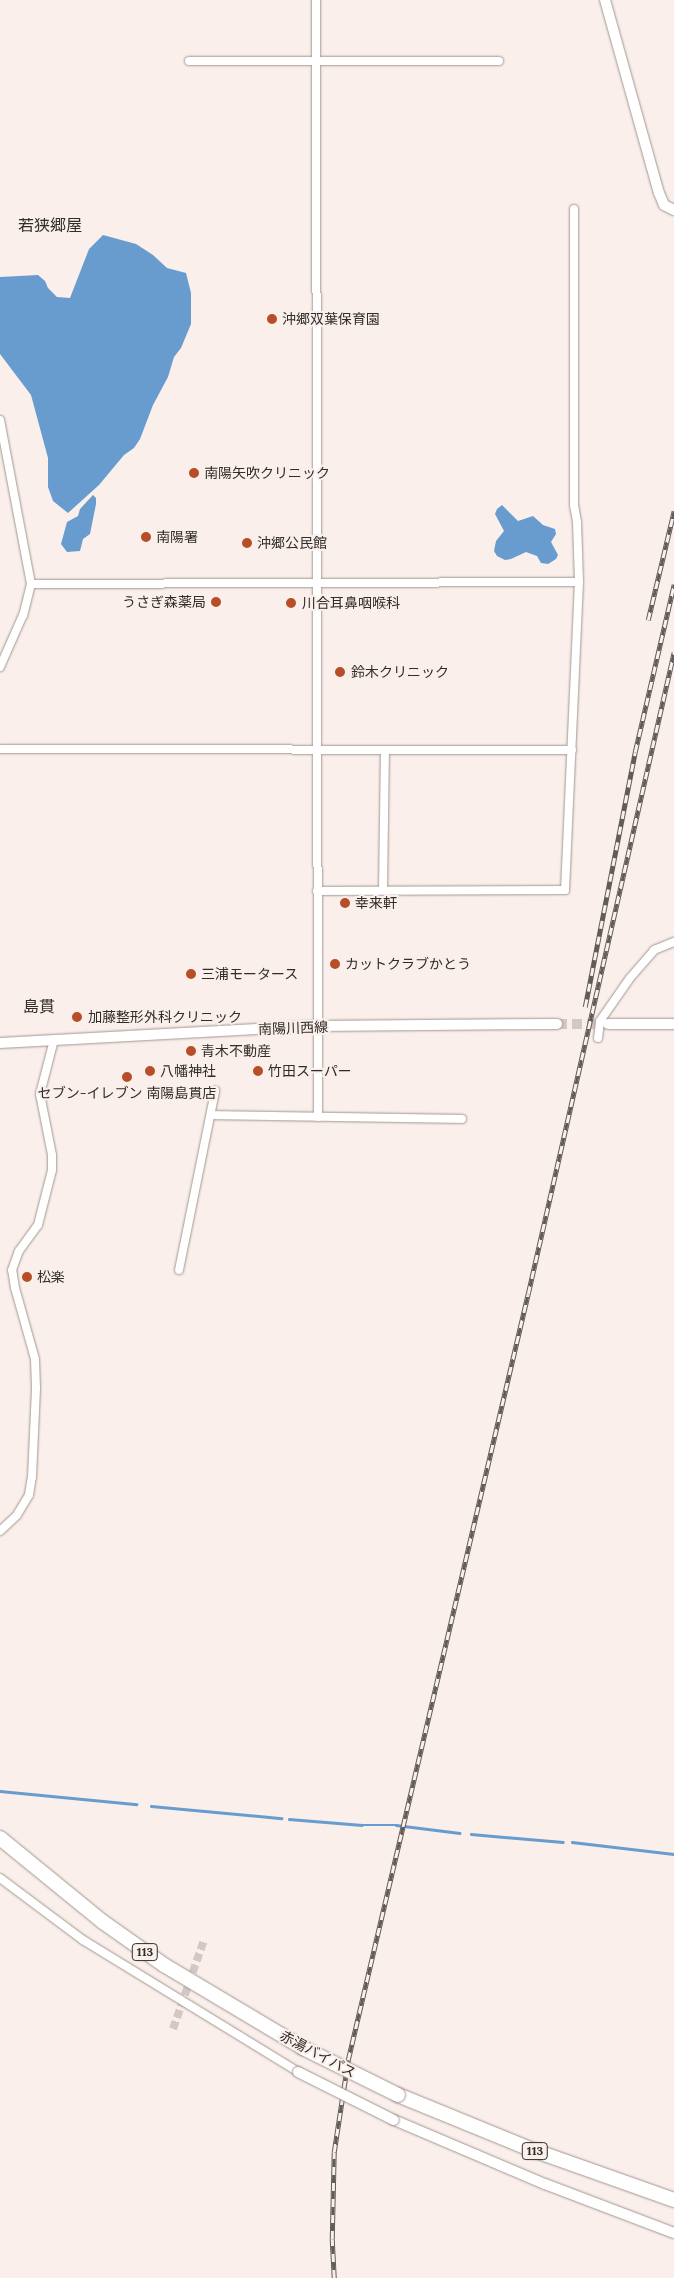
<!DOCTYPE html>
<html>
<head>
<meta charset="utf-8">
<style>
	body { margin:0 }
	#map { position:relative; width:674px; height:2278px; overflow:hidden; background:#faefea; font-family:Lora,"Noto Sans JP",serif }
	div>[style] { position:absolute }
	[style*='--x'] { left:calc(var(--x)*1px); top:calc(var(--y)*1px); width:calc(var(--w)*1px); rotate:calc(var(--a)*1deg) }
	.water>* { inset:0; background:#689cce }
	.stream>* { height:2.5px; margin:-1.25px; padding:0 1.25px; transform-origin:1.25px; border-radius:1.25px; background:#689cce }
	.street-tunnel>* { height:8px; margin-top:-4px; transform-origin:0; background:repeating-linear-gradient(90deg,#d2c8c4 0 8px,transparent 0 12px) }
	.secondary-tunnel>* { height:10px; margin-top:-5px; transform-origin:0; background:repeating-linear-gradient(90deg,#d2c8c4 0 10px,transparent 0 15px) }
	.roads { filter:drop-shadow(0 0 1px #a19792) drop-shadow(0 0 1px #a19792) }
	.street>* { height:8px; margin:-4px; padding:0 4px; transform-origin:4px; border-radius:4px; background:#fff }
	.secondary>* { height:10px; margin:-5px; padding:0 5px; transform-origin:5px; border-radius:5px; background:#fff }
	.highway>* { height:14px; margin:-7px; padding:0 7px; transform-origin:7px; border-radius:7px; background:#fff }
	.rail>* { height:4.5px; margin-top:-2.25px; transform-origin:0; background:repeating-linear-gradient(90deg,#faefea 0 8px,#625c59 0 16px); box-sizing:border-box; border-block:1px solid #625c59 }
	.bridges { filter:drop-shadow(0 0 1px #a19792) drop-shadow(0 0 1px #a19792) }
	.secondary-bridge>* { height:10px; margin:-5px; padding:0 5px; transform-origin:5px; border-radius:5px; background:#fff }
	.highway-bridge>* { height:14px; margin:-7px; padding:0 7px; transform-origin:7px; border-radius:7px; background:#fff }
	.dots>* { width:14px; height:14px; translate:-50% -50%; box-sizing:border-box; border:2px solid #faefea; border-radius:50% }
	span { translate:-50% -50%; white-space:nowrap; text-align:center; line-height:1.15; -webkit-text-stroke:4px #faefea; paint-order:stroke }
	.shield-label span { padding:1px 4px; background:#faefea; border:1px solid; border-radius:4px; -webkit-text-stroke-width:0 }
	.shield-label { font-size:12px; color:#302c2a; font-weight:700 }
	.poi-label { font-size:14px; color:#302c2a }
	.left { translate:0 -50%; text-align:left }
	.right { translate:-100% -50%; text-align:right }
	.street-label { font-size:14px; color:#302c2a }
	.quarter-label { font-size:16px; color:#302c2a }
</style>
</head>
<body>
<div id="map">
	<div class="water">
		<div style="clip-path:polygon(103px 235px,136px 244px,153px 255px,167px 268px,186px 273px,191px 293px,191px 324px,181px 348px,174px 357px,168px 377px,153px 405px,140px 439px,134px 448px,124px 455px,99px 485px,68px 513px,53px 501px,48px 487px,48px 458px,31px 395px,0 354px,0 277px,38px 275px,45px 281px,48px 288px,57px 297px,70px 298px,89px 249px)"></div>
		<div style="clip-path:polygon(93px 495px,96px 498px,96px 504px,90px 534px,83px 539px,80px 551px,67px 552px,61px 544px,67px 522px,78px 516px,80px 509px)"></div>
		<div style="clip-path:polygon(502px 505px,518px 521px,533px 516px,543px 525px,555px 529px,556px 534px,551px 542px,558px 555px,556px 559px,548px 564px,541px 563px,537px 556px,526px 552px,511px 559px,505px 560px,497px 556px,494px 551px,496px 541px,504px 531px,495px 514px,497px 509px)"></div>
	</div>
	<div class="stream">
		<div style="--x:0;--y:1791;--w:137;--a:5.5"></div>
		<div style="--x:151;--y:1806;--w:131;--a:5.3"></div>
		<div style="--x:289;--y:1819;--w:73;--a:4.7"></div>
		<div style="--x:362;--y:1825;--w:34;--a:0"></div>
		<div style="--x:396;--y:1825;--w:64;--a:7.2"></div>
		<div style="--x:471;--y:1834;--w:92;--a:5"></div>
		<div style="--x:572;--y:1842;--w:103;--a:6.7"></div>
	</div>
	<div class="street-tunnel">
		<div style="--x:173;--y:2029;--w:94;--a:-70.8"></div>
	</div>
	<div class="secondary-tunnel">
		<div style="--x:557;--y:1024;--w:51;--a:0"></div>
	</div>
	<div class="roads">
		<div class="street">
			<div style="--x:316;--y:0;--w:1117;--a:89.9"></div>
			<div style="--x:189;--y:61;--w:310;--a:0"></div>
			<div style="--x:0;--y:420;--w:167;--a:79.3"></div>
			<div style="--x:31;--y:584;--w:32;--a:104"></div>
			<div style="--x:23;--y:615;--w:57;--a:113.9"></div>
			<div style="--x:31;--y:584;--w:548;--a:-0.21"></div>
			<div style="--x:0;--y:749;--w:572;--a:0.1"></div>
			<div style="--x:383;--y:890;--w:140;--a:-89.2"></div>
			<div style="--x:317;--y:891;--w:248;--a:-0.2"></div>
			<div style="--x:565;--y:890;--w:308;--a:-87.4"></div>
			<div style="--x:579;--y:582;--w:60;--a:-91.9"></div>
			<div style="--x:577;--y:522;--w:17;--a:-100"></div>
			<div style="--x:574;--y:505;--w:296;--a:-90"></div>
			<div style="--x:598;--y:1038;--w:17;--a:-83"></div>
			<div style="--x:600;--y:1021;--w:52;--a:-55.1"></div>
			<div style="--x:630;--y:978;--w:37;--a:-49"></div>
			<div style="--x:654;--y:950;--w:22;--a:-22"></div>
			<div style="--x:211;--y:1115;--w:251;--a:0.9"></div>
			<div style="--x:179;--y:1270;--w:183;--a:-78.6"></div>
			<div style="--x:0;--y:1531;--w:23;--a:-43"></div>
			<div style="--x:17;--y:1515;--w:23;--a:-59"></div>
			<div style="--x:29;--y:1495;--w:18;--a:-81"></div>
			<div style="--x:32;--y:1477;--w:89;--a:-87.4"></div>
			<div style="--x:36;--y:1388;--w:29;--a:-92"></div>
			<div style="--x:35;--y:1359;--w:74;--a:-105.7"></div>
			<div style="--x:15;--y:1288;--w:18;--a:-99"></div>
			<div style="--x:12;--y:1270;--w:20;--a:-70"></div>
			<div style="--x:19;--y:1251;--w:32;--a:-54"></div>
			<div style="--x:38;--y:1225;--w:57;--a:-75.7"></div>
			<div style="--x:52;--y:1170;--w:15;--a:-90"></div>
			<div style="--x:52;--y:1155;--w:62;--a:-101.1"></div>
			<div style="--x:40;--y:1094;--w:56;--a:-75.5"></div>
			<div style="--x:0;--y:1878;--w:104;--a:36.8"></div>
			<div style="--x:83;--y:1940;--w:252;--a:31.5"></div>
		</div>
		<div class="secondary">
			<div style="--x:605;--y:0;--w:200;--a:74.4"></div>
			<div style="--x:659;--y:193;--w:13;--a:67"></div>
			<div style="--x:664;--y:205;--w:11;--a:27"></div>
			<div style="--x:608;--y:1024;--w:66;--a:0"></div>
			<div style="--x:0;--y:1043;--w:317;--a:-3.1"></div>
			<div style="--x:317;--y:1026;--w:240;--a:-0.5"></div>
			<div style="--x:394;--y:2120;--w:164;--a:23"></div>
			<div style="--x:545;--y:2184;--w:138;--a:20.8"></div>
		</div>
		<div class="highway">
			<div style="--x:0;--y:1838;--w:133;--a:39.2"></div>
			<div style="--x:103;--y:1922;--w:75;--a:35.2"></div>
			<div style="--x:164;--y:1965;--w:162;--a:30.8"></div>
			<div style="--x:398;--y:2095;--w:146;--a:22.2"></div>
			<div style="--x:533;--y:2150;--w:150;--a:19.5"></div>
		</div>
	</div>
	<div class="rail">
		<div style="--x:648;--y:620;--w:112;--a:-76.6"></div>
		<div style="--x:585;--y:1007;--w:260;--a:-78.9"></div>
		<div style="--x:635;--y:752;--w:172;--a:-76.9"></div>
		<div style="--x:334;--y:2278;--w:39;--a:-93"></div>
		<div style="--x:332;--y:2239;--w:87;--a:-88.7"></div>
		<div style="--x:334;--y:2152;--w:93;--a:-81.3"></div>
		<div style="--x:348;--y:2060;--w:787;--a:-76.78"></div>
		<div style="--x:528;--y:1294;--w:658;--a:-77.19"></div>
	</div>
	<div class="bridges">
		<div class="secondary-bridge">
			<div style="--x:298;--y:2072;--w:107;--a:26.6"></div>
		</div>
		<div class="highway-bridge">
			<div style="--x:303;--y:2048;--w:106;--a:26.3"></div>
		</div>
	</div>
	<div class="dots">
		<div style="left:272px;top:319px;background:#b64e29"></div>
		<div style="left:194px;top:473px;background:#b64e29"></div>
		<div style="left:146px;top:537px;background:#b64e29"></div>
		<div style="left:247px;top:543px;background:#b64e29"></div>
		<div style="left:216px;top:602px;background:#b64e29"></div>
		<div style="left:291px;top:603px;background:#b64e29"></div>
		<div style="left:340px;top:672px;background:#b64e29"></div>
		<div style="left:345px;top:903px;background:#b64e29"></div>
		<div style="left:335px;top:964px;background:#b64e29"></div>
		<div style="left:191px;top:974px;background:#b64e29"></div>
		<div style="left:77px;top:1017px;background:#b64e29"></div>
		<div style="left:191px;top:1051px;background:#b64e29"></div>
		<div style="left:150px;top:1071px;background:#b64e29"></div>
		<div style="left:258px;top:1071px;background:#b64e29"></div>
		<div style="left:127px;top:1077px;background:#b64e29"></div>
		<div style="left:27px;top:1277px;background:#b64e29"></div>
	</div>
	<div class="shield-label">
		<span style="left:145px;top:1952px">113</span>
		<span style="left:535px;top:2151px">113</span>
	</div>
	<div class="poi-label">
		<span class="left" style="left:282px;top:319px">沖郷双葉保育園</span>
		<span class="left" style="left:204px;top:473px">南陽矢吹クリニック</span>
		<span class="left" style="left:156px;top:537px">南陽署</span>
		<span class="left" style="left:257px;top:543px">沖郷公民館</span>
		<span class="right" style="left:206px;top:602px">うさぎ森薬局</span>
		<span class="left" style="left:302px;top:603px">川合耳鼻咽喉科</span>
		<span class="left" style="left:351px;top:672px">鈴木クリニック</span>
		<span class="left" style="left:355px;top:903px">幸来軒</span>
		<span class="left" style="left:345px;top:964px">カットクラブかとう</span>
		<span class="left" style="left:201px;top:974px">三浦モータース</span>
		<span class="left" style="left:88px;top:1017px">加藤整形外科クリニック</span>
		<span class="left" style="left:201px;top:1051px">青木不動産</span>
		<span class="left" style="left:160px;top:1071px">八幡神社</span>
		<span class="left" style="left:268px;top:1071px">竹田スーパー</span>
		<span style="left:127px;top:1093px">セブン-イレブン 南陽島貫店</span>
		<span class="left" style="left:37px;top:1277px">松楽</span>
	</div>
	<div class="street-label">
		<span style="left:293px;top:1028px;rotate:-2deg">南陽川西線</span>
		<span style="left:318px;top:2054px;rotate:28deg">赤湯バイパス</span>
	</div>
	<div class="quarter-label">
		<span style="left:50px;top:225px">若狭郷屋</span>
		<span style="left:39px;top:1006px">島貫</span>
	</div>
</div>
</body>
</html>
